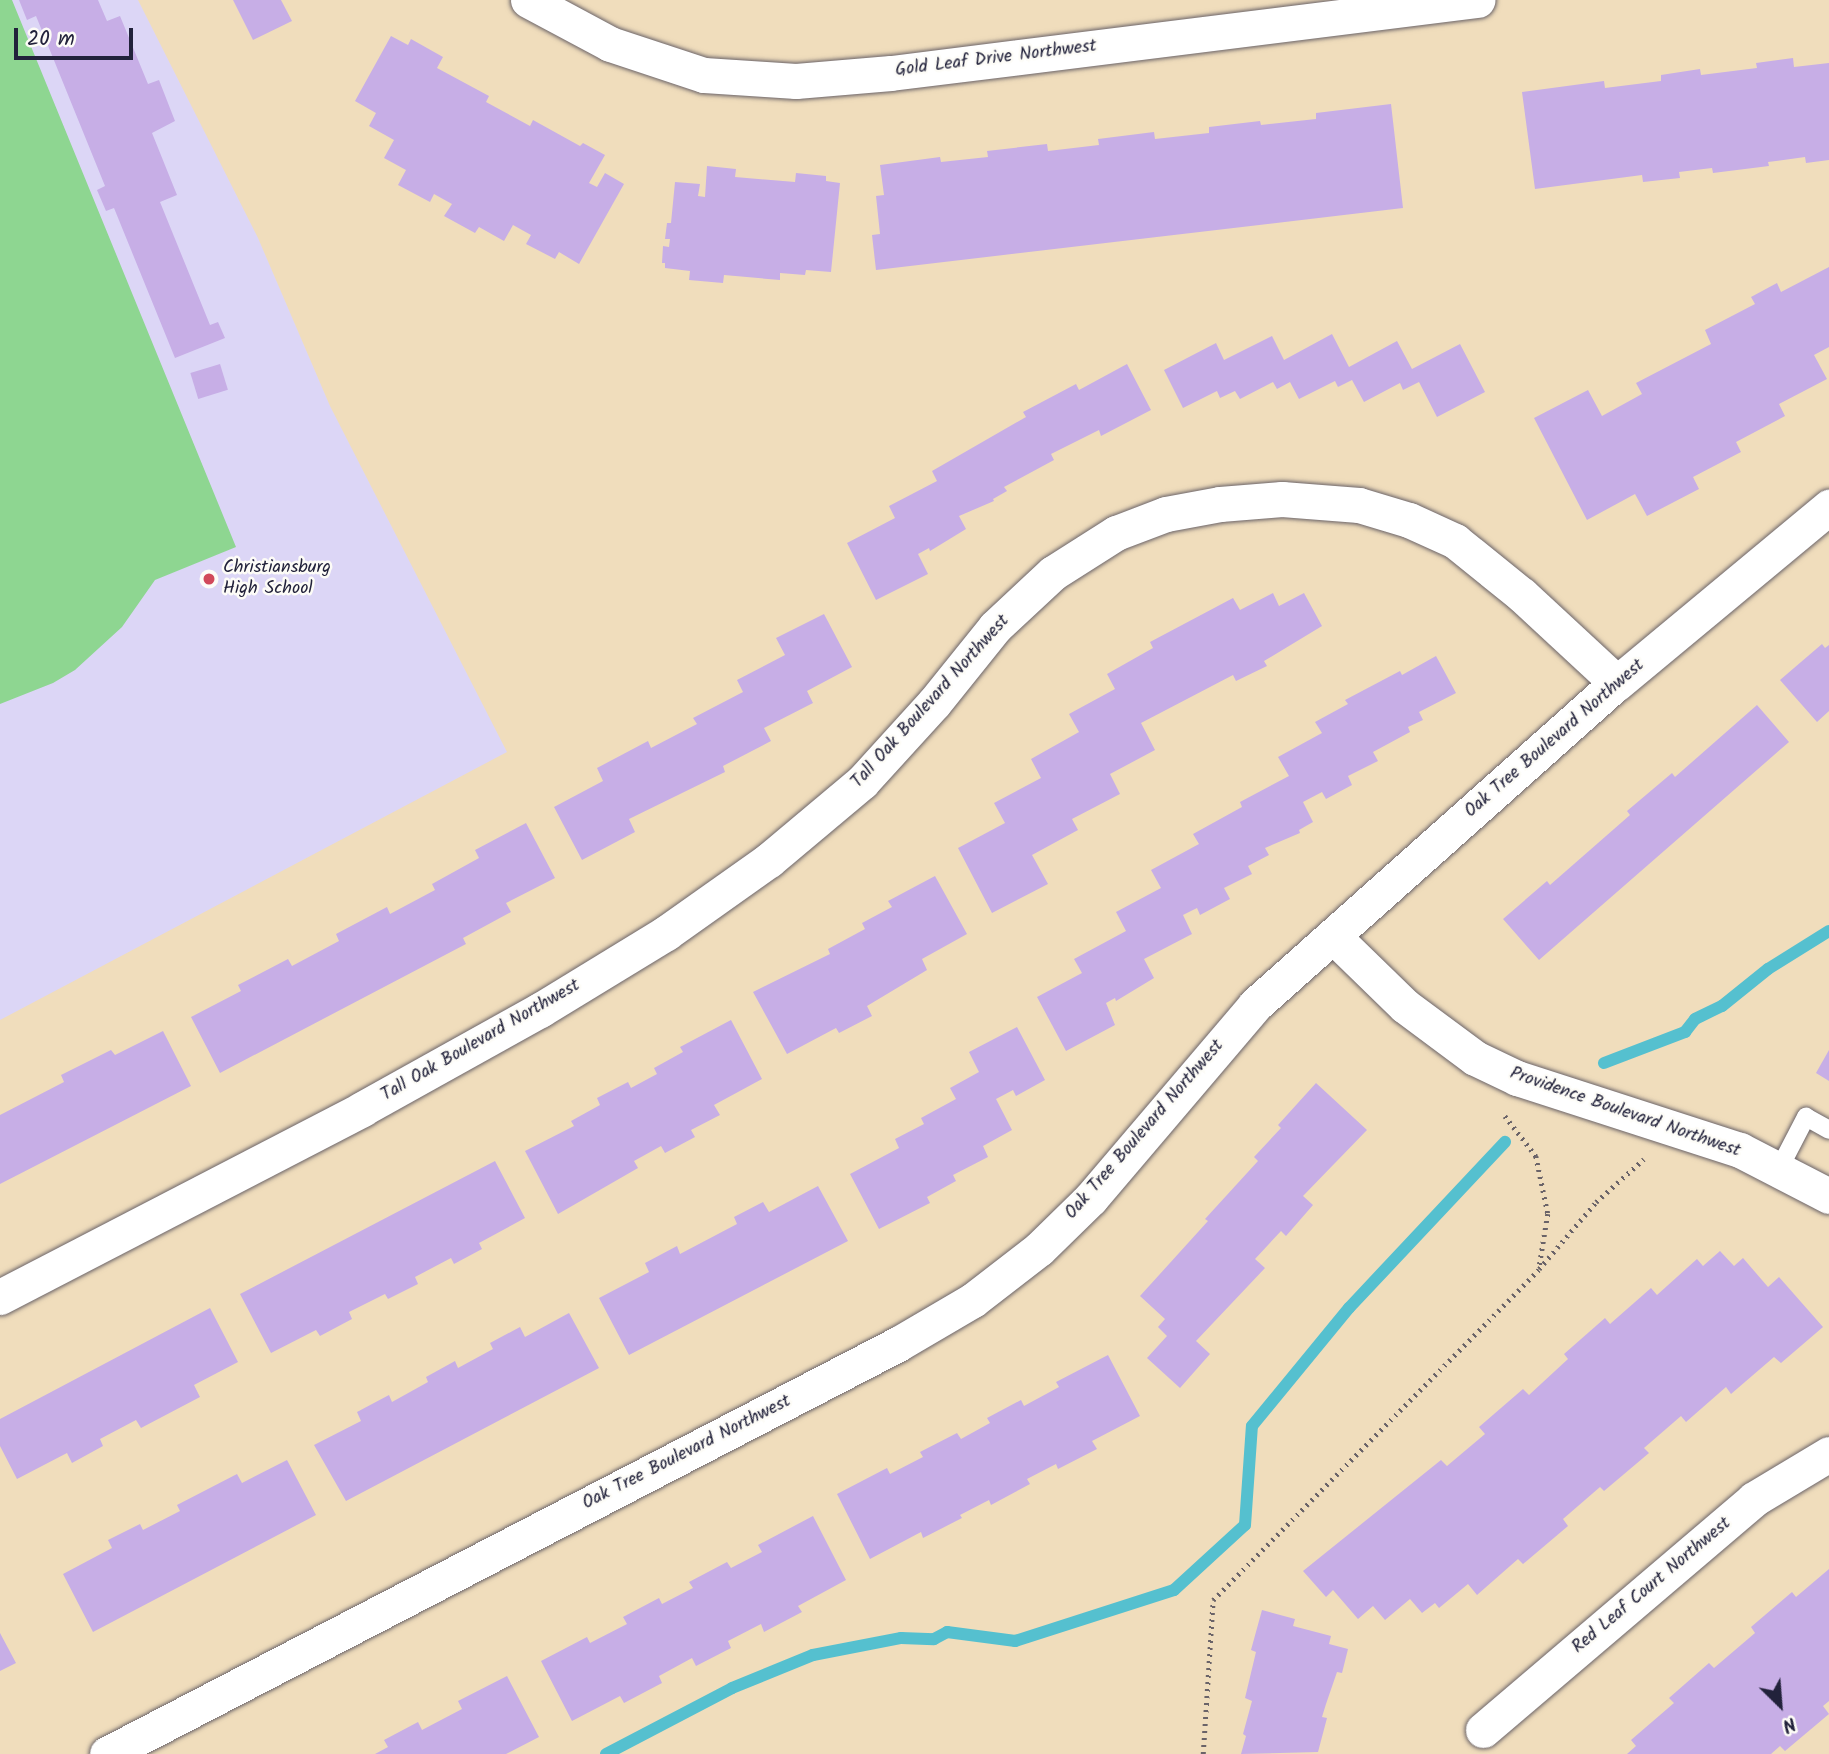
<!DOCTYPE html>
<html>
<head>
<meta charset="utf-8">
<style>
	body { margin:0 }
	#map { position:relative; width:1829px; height:1754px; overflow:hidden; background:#f0ddbc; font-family:Kalam,sans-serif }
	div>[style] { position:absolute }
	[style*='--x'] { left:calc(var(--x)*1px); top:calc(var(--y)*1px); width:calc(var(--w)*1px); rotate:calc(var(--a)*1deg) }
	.built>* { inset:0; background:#dcd6f6 }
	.green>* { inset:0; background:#8ed691 }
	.stream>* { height:12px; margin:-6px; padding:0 6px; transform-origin:6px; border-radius:6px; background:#55c0cf }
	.building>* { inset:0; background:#c7aee6; transform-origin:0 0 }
	.path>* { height:4.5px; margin-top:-2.25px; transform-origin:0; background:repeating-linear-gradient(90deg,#6a6368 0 2px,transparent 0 7px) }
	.roads { filter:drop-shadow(0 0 2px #6a6368) drop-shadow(0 0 2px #6a6368) }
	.lane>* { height:18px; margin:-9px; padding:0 9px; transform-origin:9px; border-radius:9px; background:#fff }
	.street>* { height:35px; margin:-17.5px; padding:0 17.5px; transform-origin:17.5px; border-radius:17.5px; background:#fff }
	.dots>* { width:19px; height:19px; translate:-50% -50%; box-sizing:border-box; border:4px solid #fdfcf7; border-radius:50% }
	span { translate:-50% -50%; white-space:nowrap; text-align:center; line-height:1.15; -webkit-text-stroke:5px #fdfcf7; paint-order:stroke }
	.street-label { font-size:18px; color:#22223b }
	.poi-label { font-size:18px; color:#22223b }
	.left { translate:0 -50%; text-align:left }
	.north { position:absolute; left:1745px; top:1670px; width:70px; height:70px; -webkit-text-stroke:5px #fdfcf7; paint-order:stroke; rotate:155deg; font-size:19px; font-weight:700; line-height:28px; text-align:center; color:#22223b }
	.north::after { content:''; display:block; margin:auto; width:24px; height:32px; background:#22223b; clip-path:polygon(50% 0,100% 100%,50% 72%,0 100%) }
	.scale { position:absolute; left:14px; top:28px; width:119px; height:32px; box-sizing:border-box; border:4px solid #22223b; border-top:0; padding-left:9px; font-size:21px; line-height:24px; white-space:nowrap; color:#22223b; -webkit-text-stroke:5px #fdfcf7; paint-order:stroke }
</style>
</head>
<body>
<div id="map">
	<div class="built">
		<div style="clip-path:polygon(0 0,138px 0,258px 238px,330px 406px,507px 752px,0 1020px)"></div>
	</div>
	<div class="green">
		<div style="clip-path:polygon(0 0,12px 0,236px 547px,155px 580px,122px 627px,75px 670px,53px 683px,0 704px)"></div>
	</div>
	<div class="stream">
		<div style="--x:1604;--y:1063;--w:87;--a:-20.9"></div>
		<div style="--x:1685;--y:1032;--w:16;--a:-52"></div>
		<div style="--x:1695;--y:1019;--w:30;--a:-26"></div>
		<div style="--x:1722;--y:1006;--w:59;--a:-38.8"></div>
		<div style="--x:1768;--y:969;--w:72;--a:-31.9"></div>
		<div style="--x:606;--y:1754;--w:142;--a:-27.6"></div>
		<div style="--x:732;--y:1688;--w:87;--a:-22.2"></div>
		<div style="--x:813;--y:1655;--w:90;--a:-10.9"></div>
		<div style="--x:901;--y:1638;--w:33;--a:2"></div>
		<div style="--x:934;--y:1639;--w:15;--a:-28"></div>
		<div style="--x:947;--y:1632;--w:69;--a:7.5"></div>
		<div style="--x:1015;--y:1641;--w:167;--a:-17.8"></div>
		<div style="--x:1174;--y:1590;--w:96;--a:-42.5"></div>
		<div style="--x:1245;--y:1525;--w:99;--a:-86"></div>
		<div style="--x:1252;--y:1426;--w:153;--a:-50.6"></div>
		<div style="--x:1349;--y:1308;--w:228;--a:-46.8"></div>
	</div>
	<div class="building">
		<div style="clip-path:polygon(19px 0,98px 0,107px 21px,120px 16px,148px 84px,159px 80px,175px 121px,152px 133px,177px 195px,160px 202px,210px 325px,218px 322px,225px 338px,175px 358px,114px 208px,106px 211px,97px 190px,105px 186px,36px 16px,27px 20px)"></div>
		<div style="clip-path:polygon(233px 0,281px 0,292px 21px,253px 40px)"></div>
		<div style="clip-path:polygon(391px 36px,408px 45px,411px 39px,443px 57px,437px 68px,489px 96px,486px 102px,530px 126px,533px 120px,580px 146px,583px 143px,605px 155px,589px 183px,597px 187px,605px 173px,624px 184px,579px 264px,559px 252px,555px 259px,526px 244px,531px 235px,513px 225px,504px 241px,479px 227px,475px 233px,444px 216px,452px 204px,434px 194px,430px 202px,398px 185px,406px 170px,384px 158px,394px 140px,369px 126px,376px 113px,355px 101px)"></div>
		<div style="clip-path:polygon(1793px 58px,1794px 67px,1829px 63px,1829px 160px,1806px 163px,1805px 157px,1768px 162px,1769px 166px,1713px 173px,1712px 168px,1679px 172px,1680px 178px,1643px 182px,1642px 175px,1535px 189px,1522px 92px,1604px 81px,1605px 88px,1661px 81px,1661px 75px,1700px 69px,1701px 75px,1757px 68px,1756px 63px)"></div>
		<div style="clip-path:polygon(1391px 104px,1403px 208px,876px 270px,872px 235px,880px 234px,876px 196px,884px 195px,880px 165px,940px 157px,941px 162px,988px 157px,987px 151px,1047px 144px,1048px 151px,1099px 145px,1098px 139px,1154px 132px,1155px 139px,1209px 133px,1209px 127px,1260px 121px,1261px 125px,1316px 119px,1316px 113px)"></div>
		<div style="clip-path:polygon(707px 166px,736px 169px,735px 177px,795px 182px,796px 173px,826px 176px,826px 181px,840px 183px,831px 272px,806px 270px,805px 275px,780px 273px,780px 280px,724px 275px,723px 283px,689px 280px,690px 271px,665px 268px,665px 263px,662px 263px,663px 246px,669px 247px,670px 239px,665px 239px,667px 223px,671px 223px,675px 182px,700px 184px,698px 196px,705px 197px)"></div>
		<div style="clip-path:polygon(1829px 267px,1829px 347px,1814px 355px,1827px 379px,1779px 404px,1785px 416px,1736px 442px,1741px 452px,1693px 477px,1699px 489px,1647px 516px,1635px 494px,1587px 520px,1534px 418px,1588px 390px,1602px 416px,1642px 394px,1636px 383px,1711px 344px,1705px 330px,1755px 304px,1751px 297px,1777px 283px,1781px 292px)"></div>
		<div style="clip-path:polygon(1332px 334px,1349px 367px,1397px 341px,1412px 369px,1460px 344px,1485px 392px,1437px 417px,1419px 382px,1403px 390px,1400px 383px,1364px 402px,1352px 380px,1338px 387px,1335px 381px,1299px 399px,1290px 382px,1277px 389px,1273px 382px,1240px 399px,1235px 391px,1220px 398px,1217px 391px,1183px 408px,1164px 370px,1216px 343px,1224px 360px,1272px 336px,1284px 360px)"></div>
		<div style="left:220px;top:364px;width:27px;height:31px;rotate:73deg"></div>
		<div style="clip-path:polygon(1127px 364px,1151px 410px,1101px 436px,1099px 430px,1051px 454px,1054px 460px,1004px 487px,1007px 491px,993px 499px,994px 501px,959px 516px,966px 529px,930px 551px,929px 548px,918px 554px,928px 574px,876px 600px,847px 543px,895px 518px,889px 506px,937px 481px,932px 471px,1026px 417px,1023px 412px,1076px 384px,1079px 390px)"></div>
		<div style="clip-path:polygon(1273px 593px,1279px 606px,1304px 593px,1322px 626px,1264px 661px,1267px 666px,1236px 681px,1233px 675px,1141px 723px,1155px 750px,1110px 774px,1120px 794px,1072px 819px,1078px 830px,1032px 855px,1048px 884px,992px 913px,958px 848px,1005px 823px,994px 803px,1041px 778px,1031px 759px,1079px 732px,1069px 714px,1115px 689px,1107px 674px,1153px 648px,1150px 642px,1233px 598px,1240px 610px)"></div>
		<div style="clip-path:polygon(824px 614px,852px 667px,807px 691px,813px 703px,764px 728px,771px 741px,723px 766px,725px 772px,629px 819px,635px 832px,582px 860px,554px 807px,603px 781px,597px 768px,648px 741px,651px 748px,697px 724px,693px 718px,743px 692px,737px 680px,785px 655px,776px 638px)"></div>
		<div style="clip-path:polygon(1822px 644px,1825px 648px,1829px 645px,1829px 711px,1817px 722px,1780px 680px)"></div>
		<div style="clip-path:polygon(1436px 656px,1456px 693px,1419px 712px,1423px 720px,1408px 727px,1410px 732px,1373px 752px,1378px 761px,1348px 776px,1352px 785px,1326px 799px,1322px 792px,1303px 802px,1313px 822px,1299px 830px,1300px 833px,1265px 848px,1269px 855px,1248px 866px,1252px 874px,1224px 888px,1230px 899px,1200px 915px,1197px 908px,1183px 915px,1192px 934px,1144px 959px,1154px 978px,1116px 1001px,1115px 998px,1106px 1003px,1115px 1025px,1066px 1051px,1037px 997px,1082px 973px,1074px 959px,1126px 931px,1116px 912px,1161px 888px,1151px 870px,1199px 844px,1193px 834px,1242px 807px,1240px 802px,1289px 776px,1278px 757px,1322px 733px,1315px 722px,1348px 704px,1345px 700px,1400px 671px,1402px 675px)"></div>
		<div style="clip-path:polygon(1757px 705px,1789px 742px,1539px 960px,1503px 919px,1547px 881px,1550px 885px,1630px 815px,1627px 811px,1672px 773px,1675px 777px)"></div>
		<div style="clip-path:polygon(526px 823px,555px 878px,506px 903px,511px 912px,463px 938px,466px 944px,220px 1073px,191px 1017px,241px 991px,238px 985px,288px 959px,292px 966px,339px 941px,336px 934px,387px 907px,390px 914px,435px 890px,432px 884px,479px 858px,475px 850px)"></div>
		<div style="clip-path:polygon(935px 876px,967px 934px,922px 959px,927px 970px,867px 1006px,872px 1016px,839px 1033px,836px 1028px,787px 1054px,753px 992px,830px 954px,828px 949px,865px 929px,862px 923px,892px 907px,888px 901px)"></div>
		<div style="clip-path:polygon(731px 1020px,762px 1079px,714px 1105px,720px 1115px,691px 1130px,695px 1137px,665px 1153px,661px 1146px,634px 1161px,638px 1168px,558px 1214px,525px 1151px,574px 1126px,571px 1121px,600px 1105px,597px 1098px,628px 1082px,631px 1088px,657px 1074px,654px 1068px,683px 1052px,680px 1047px)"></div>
		<div style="clip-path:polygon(1017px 1027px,1045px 1080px,1016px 1096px,1013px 1090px,996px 1099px,1012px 1130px,983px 1146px,988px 1157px,953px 1175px,956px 1181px,927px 1197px,930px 1203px,879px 1229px,850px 1174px,899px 1148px,895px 1139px,924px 1124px,921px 1118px,956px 1099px,950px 1088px,979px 1072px,969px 1052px)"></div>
		<div style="clip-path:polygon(163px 1031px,191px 1086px,0 1184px,0 1115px,64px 1082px,61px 1075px,111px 1050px,115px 1055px)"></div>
		<div style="clip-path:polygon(1829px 1050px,1829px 1081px,1816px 1073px)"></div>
		<div style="clip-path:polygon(1316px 1083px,1367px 1130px,1303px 1196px,1313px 1205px,1286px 1236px,1281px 1231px,1255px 1259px,1265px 1268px,1196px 1341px,1210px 1354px,1180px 1388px,1147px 1358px,1167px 1336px,1158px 1327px,1165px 1319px,1140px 1296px,1208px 1221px,1205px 1219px,1258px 1161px,1254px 1157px,1281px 1128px,1278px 1125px)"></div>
		<div style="clip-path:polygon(495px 1161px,525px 1218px,479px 1243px,482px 1249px,454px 1264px,451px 1258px,415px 1277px,418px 1284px,388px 1299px,385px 1294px,349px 1312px,352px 1319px,320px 1336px,316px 1330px,271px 1353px,240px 1294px)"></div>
		<div style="clip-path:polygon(818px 1186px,848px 1241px,629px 1355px,599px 1298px,649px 1272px,645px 1263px,677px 1246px,680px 1254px,737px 1224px,734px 1217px,763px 1202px,769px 1212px)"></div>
		<div style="clip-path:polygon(1720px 1251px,1734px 1266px,1743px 1258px,1768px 1287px,1779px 1277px,1823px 1327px,1781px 1363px,1774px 1357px,1731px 1394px,1726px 1387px,1686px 1422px,1681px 1416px,1644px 1448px,1649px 1453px,1604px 1491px,1600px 1487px,1563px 1519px,1568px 1526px,1523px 1564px,1518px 1559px,1477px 1595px,1468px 1584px,1439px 1608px,1435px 1603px,1422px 1613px,1410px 1599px,1385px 1620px,1373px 1606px,1358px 1619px,1333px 1590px,1326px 1597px,1303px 1571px,1441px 1460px,1447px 1466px,1485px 1434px,1479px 1427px,1523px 1389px,1529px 1395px,1568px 1359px,1564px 1354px,1605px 1318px,1610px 1324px,1651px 1288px,1657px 1295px,1697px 1259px,1703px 1266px)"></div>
		<div style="clip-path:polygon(210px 1308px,238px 1362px,194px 1385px,200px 1397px,141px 1428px,136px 1420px,100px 1439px,103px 1446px,72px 1463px,67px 1453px,17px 1479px,0 1446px,0 1419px)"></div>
		<div style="clip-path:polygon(569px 1313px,599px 1368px,346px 1501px,314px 1445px,361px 1421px,357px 1412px,389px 1395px,392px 1402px,428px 1382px,426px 1377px,455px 1361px,458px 1368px,493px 1349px,490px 1343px,520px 1327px,525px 1337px)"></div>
		<div style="clip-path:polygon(1108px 1355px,1140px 1416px,1092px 1441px,1097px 1449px,1058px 1469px,1056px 1464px,1027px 1479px,1030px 1484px,991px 1505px,989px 1500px,960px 1515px,962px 1518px,923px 1538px,921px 1532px,870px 1559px,837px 1494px,887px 1468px,890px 1474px,923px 1457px,920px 1452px,957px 1433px,961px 1439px,990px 1423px,987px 1418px,1021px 1400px,1024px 1406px,1059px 1387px,1056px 1382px)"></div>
		<div style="clip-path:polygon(287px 1460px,316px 1515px,93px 1632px,63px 1574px,112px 1548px,108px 1540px,140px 1524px,143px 1530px,180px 1511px,177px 1505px,237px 1474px,242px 1483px)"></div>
		<div style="clip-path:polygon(813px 1516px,846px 1580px,798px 1606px,802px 1612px,764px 1632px,761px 1624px,728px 1641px,731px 1648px,696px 1666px,692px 1658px,659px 1676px,662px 1683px,624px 1703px,620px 1696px,572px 1721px,541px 1661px,587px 1637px,590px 1643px,627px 1624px,623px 1617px,659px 1598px,662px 1604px,693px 1588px,689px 1582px,727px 1562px,731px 1568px,762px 1552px,758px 1545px)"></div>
		<div style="clip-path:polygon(1829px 1569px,1829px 1701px,1823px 1706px,1829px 1714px,1785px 1751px,1780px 1746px,1771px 1754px,1627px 1754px,1636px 1746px,1631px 1740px,1674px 1703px,1669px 1698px,1709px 1663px,1714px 1668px,1755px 1633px,1751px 1627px,1792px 1592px,1796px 1597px)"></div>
		<div style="clip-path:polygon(1262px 1610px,1295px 1619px,1293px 1626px,1331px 1636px,1329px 1644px,1348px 1649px,1342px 1673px,1337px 1672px,1326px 1704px,1322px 1717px,1327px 1718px,1318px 1752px,1241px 1754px,1246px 1736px,1243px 1734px,1252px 1701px,1245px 1698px,1256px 1652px,1251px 1650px)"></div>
		<div style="clip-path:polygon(0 1633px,16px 1663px,0 1671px)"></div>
		<div style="clip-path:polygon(507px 1676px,539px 1737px,506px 1754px,375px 1754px,388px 1747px,384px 1740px,418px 1722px,422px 1730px,462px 1709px,458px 1701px)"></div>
	</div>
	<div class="path">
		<div style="--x:1505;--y:1116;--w:51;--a:52.2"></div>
		<div style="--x:1536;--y:1156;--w:59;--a:78.3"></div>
		<div style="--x:1548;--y:1214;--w:56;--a:99.3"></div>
		<div style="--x:1203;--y:1754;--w:154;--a:-86.3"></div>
		<div style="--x:1213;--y:1600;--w:465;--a:-45.4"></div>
		<div style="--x:1539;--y:1269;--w:88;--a:-49.6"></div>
		<div style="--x:1596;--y:1202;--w:64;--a:-41.9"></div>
	</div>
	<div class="roads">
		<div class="lane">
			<div style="--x:1779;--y:1169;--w:59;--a:-62.6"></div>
			<div style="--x:1806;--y:1117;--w:26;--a:29"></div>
		</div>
		<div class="street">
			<div style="--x:528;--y:0;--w:93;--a:28.2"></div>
			<div style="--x:610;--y:44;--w:99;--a:18.3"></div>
			<div style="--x:704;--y:75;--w:92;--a:3.7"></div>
			<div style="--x:796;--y:81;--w:95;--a:-4.8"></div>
			<div style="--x:891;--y:73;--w:591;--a:-7.1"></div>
			<div style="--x:1333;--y:936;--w:100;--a:44.2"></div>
			<div style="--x:1405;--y:1006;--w:87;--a:36.6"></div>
			<div style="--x:1475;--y:1058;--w:47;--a:25.5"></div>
			<div style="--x:1517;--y:1078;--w:234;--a:17.9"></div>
			<div style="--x:1740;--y:1150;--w:100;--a:27.3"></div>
			<div style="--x:0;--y:1297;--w:408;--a:-27.4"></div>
			<div style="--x:362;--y:1109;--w:204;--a:-29.1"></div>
			<div style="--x:540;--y:1010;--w:148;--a:-31.4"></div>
			<div style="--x:666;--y:933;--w:126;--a:-35.3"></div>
			<div style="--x:769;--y:860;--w:121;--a:-40"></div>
			<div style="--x:862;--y:782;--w:107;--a:-47.7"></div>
			<div style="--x:934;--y:703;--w:97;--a:-51.2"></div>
			<div style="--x:995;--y:627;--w:79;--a:-43"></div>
			<div style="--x:1053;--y:573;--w:75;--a:-32.4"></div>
			<div style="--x:1116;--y:533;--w:53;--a:-20.8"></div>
			<div style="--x:1166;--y:514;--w:55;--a:-10.5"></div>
			<div style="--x:1220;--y:504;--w:62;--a:-4.6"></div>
			<div style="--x:1282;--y:499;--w:77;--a:4.5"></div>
			<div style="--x:1359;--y:505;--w:52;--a:16.7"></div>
			<div style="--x:1409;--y:520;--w:51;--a:24.5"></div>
			<div style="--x:1455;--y:541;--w:86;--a:38.9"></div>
			<div style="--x:1522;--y:595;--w:129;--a:42.8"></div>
			<div style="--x:1483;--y:1730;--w:356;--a:-40.4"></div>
			<div style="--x:1754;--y:1499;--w:87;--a:-31"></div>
			<div style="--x:107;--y:1754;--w:891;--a:-27.4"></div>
			<div style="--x:898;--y:1344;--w:87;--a:-30.4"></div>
			<div style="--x:973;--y:1300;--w:83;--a:-37.7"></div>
			<div style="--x:1039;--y:1249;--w:73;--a:-44.4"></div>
			<div style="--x:1091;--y:1198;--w:253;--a:-49.6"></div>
			<div style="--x:1255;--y:1005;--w:484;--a:-41.7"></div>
			<div style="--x:1617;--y:683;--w:276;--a:-39.7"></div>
		</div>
	</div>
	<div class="dots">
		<div style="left:209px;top:579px;background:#d1495b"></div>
	</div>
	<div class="street-label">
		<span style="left:996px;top:59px;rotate:-7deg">Gold Leaf Drive Northwest</span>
		<span style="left:931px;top:702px;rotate:-48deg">Tall Oak Boulevard Northwest</span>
		<span style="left:1555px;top:739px;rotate:-41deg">Oak Tree Boulevard Northwest</span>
		<span style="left:481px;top:1041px;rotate:-30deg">Tall Oak Boulevard Northwest</span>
		<span style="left:1625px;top:1113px;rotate:19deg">Providence Boulevard Northwest</span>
		<span style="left:1145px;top:1130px;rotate:-49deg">Oak Tree Boulevard Northwest</span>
		<span style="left:687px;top:1453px;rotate:-27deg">Oak Tree Boulevard Northwest</span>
		<span style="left:1652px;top:1586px;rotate:-40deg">Red Leaf Court Northwest</span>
	</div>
	<div class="poi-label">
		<span class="left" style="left:223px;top:579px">Christiansburg<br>High School</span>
	</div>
	<div class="north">N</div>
	<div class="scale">20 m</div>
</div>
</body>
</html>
